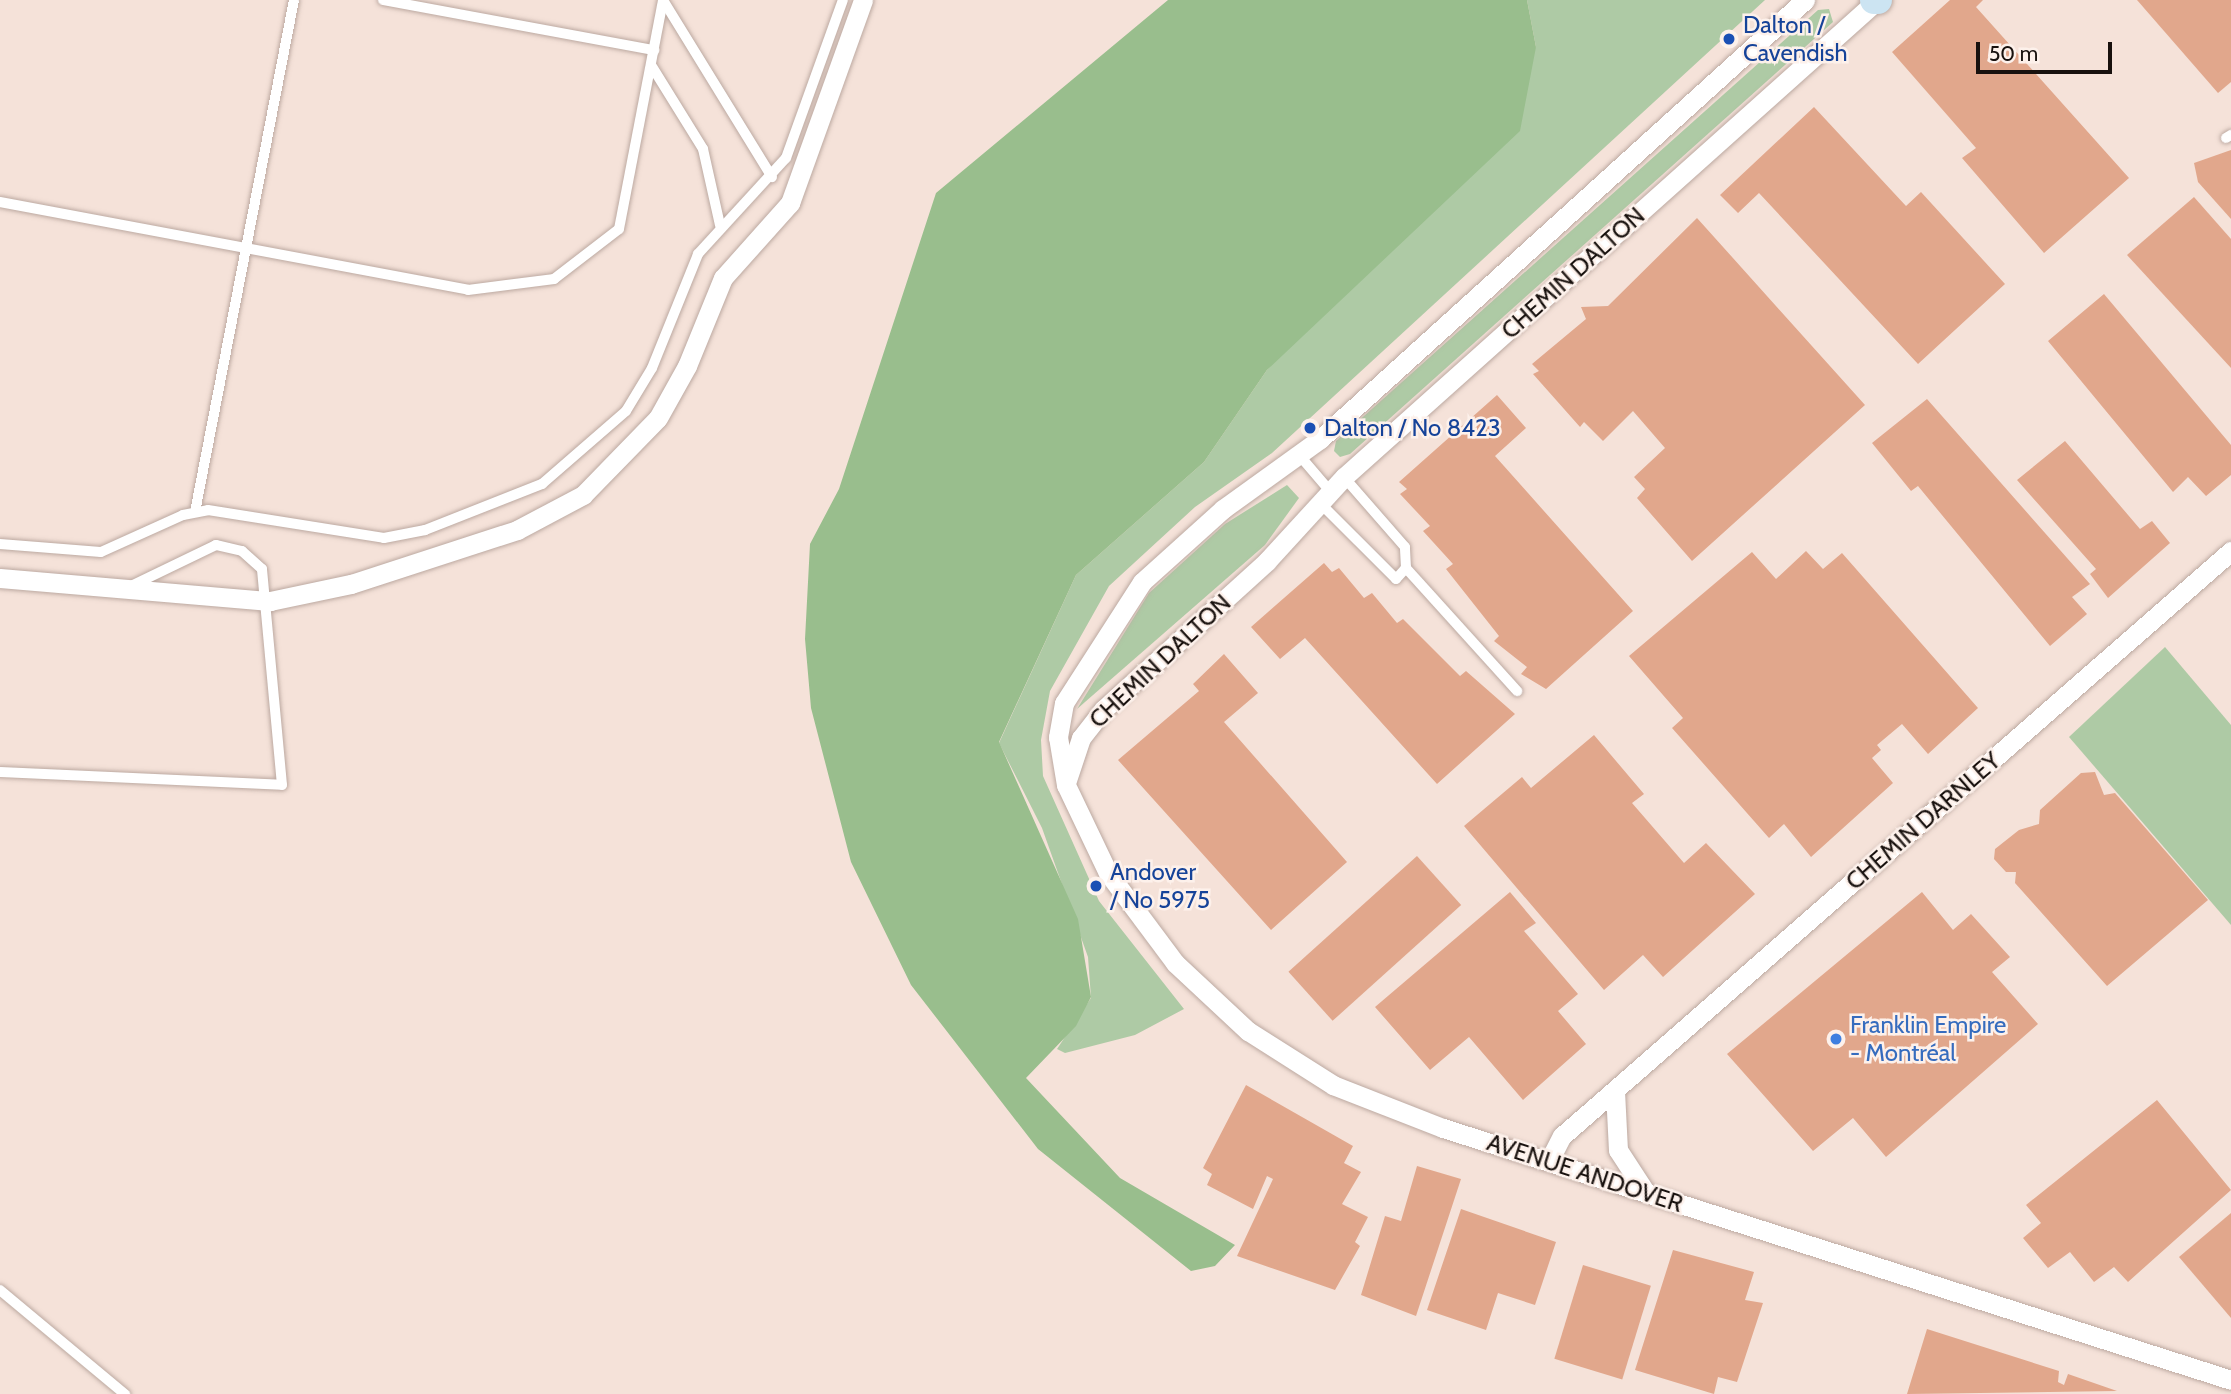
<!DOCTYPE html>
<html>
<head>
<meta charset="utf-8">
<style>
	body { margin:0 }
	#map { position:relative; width:2231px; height:1394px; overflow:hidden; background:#f5e2d9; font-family:Cabin,sans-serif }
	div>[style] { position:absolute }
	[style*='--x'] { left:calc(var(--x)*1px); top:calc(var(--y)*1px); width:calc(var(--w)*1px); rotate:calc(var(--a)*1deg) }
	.green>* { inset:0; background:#aecaa5 }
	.forest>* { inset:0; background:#99be8d }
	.building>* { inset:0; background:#e1a78c; transform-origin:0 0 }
	.roads { filter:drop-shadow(0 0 2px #bca9a1) drop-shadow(0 0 2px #bca9a1) }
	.lane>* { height:10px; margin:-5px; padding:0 5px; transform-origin:5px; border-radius:5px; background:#fff }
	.street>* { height:19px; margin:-9.5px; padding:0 9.5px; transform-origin:9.5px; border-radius:9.5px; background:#fff }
	.secondary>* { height:28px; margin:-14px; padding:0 14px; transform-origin:14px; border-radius:14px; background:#cce4f2 }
	.dots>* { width:19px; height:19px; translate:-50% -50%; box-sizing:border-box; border:4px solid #fdf1eb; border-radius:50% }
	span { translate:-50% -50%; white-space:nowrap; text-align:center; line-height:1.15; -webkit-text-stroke:5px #fdf1eb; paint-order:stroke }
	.transit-label { font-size:24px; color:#164399 }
	.left { translate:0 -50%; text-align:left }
	.street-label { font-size:24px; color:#18110e }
	.shop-label { font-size:24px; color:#366cbe }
	.scale { position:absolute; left:1976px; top:42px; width:136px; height:32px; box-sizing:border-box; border:4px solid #18110e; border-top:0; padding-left:9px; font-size:21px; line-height:24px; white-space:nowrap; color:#18110e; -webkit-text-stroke:5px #fdf1eb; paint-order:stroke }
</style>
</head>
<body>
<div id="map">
	<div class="green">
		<div style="clip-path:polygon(1527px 0,1765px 0,1272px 453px,1195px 507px,1109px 586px,1050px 691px,1041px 740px,1043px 776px,1099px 901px,1184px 1009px,1135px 1035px,1065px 1053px,1057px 1049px,1091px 998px,1088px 957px,1042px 828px,999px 743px,1076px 575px,1204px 462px,1267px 370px,1536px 47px)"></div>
		<div style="clip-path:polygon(1829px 9px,1833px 22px,1350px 454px,1340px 457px,1334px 451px,1336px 441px,1818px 10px)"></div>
		<div style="clip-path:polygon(1287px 485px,1299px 498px,1265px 545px,1077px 709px,1149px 593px,1225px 524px)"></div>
		<div style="clip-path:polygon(2165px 647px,2231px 725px,2231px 925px,2069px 737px)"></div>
	</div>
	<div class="forest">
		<div style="clip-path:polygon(1168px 0,1527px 0,1536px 47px,1520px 131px,1267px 370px,1204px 462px,1076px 575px,999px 742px,1078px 919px,1091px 997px,1076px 1026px,1026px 1078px,1120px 1178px,1235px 1245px,1215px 1266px,1191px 1271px,1038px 1149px,911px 985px,851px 862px,811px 708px,805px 639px,810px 544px,839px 489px,936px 193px)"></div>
	</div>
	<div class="building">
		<div style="clip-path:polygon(1950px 0,1983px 0,1976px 7px,2129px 178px,2044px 253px,1962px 158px,1976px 148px,1892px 52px)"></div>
		<div style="clip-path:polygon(2137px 0,2231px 0,2231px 82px,2218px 93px)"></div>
		<div style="clip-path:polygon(1814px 107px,1906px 206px,1921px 192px,2005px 284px,1918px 364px,1759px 193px,1738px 213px,1720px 195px)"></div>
		<div style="clip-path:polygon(2231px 150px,2231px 219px,2198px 182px,2194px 163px)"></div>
		<div style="clip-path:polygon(2194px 197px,2231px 239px,2231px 368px,2127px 255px)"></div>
		<div style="clip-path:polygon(1697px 218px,1865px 405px,1692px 561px,1637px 498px,1645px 489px,1634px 477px,1665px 448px,1633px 411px,1603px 441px,1584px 422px,1580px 427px,1533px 374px,1539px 371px,1532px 364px,1586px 319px,1581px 307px,1608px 306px)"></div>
		<div style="clip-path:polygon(2104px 294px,2231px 445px,2231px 475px,2206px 496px,2188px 477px,2173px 492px,2048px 341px)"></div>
		<div style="clip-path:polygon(1497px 395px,1526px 428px,1495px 456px,1633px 611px,1546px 689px,1521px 674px,1527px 667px,1494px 641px,1499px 636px,1446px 569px,1453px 564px,1423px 531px,1430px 526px,1400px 494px,1407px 489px,1399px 482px)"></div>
		<div style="clip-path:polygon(1927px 399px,2090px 584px,2072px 597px,2087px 614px,2050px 646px,1918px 486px,1911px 491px,1872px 443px)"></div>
		<div style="clip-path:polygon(2065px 441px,2140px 529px,2152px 521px,2170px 543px,2108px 598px,2090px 574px,2096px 569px,2017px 480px)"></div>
		<div style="clip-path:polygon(1806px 551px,1823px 569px,1842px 553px,1978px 708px,1928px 754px,1902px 724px,1877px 745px,1881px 750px,1872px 758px,1893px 783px,1811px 857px,1784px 824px,1769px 838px,1672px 728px,1683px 718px,1629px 656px,1752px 552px,1776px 579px)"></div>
		<div style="clip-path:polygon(1324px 563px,1332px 572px,1339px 568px,1364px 598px,1372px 593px,1397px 623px,1403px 619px,1460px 676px,1466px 671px,1515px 714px,1437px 784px,1305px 638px,1280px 659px,1251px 627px)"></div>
		<div style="clip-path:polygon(1224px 654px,1258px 693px,1224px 722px,1347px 862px,1271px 930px,1118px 760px,1199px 691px,1193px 684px)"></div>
		<div style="clip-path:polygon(1594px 735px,1644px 794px,1632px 803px,1684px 863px,1706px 843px,1755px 894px,1663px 977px,1643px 955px,1604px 990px,1464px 826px,1522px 777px,1531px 788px)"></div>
		<div style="clip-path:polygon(2095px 772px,2104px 795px,2115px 793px,2208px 900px,2107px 986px,2015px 883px,2016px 872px,2006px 872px,1994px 859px,1995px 849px,2019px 830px,2039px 824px,2040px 810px,2081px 773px)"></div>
		<div style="left:1417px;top:856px;width:66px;height:173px;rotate:48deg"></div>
		<div style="clip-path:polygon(1510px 892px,1536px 923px,1524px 931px,1578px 994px,1558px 1011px,1586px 1044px,1523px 1100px,1469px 1037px,1430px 1070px,1375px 1007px)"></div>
		<div style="clip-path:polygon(1922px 892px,1953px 930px,1971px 914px,2010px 957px,1992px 972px,2038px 1024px,1886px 1157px,1853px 1118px,1813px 1151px,1727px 1054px)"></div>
		<div style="clip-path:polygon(1246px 1085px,1353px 1146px,1344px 1163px,1361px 1172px,1342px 1204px,1368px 1217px,1355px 1242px,1360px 1246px,1335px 1290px,1237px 1256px,1273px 1179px,1267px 1176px,1253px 1209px,1207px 1185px,1212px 1174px,1203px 1168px)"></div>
		<div style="clip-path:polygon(2157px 1100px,2231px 1190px,2128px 1282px,2114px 1267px,2094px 1282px,2070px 1252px,2048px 1268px,2023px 1238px,2041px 1223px,2026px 1205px)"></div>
		<div style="clip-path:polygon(1417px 1166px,1461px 1179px,1416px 1316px,1361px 1295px,1385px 1216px,1401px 1221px)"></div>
		<div style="clip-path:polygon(1461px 1209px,1556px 1242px,1535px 1305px,1498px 1293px,1486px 1330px,1427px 1310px)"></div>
		<div style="clip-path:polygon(2231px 1213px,2231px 1318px,2179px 1257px)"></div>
		<div style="clip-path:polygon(1673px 1250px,1754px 1272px,1745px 1300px,1763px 1303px,1737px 1382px,1718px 1377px,1714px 1394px,1635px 1370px)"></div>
		<div style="left:1583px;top:1265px;width:71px;height:98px;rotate:17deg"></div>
		<div style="clip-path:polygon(1927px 1329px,2059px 1371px,2058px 1382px,2064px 1385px,2068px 1374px,2117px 1391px,1907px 1394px)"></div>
	</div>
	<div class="roads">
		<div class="lane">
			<div style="--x:383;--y:0;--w:276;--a:10.5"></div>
			<div style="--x:663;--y:0;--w:208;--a:58.4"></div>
			<div style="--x:651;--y:65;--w:99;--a:58.2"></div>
			<div style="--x:703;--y:149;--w:78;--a:77.4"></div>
			<div style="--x:2226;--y:138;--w:6;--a:-31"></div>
			<div style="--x:0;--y:202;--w:476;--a:10.6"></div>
			<div style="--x:468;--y:290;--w:87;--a:-7.3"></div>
			<div style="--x:554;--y:279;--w:82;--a:-37.6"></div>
			<div style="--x:619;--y:229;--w:233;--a:-79.1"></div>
			<div style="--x:1300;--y:456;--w:46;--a:49.4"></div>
			<div style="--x:1319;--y:502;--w:109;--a:45"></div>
			<div style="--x:1396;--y:579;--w:15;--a:-48"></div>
			<div style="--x:1406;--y:568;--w:21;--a:-93"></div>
			<div style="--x:1405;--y:547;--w:93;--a:-131.1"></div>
			<div style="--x:195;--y:512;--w:521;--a:-79.06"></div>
			<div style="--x:0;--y:544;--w:101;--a:4.5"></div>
			<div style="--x:101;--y:552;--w:90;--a:-24.3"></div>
			<div style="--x:183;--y:515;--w:25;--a:-11"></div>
			<div style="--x:208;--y:510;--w:178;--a:9"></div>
			<div style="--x:384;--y:538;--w:42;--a:-11"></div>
			<div style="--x:425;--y:530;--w:126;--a:-21.5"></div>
			<div style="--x:542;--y:484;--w:111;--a:-41"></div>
			<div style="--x:626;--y:411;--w:50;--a:-58.8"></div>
			<div style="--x:652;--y:368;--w:123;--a:-68"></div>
			<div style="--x:698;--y:254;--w:130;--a:-47.5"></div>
			<div style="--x:786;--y:158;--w:168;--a:-70.2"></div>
			<div style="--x:1406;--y:568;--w:166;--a:47.9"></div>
			<div style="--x:0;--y:772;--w:282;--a:2.6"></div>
			<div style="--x:282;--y:785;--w:217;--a:-95.3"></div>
			<div style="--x:262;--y:569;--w:27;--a:-138"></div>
			<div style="--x:242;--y:551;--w:27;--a:-167"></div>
			<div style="--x:216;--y:545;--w:92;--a:154.3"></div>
			<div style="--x:0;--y:1290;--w:163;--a:39.8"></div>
		</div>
		<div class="street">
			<div style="--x:1805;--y:0;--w:654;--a:137.85"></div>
			<div style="--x:1320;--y:439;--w:120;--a:144.2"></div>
			<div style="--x:1223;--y:509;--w:109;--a:138"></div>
			<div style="--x:1142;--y:582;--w:144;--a:122.8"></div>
			<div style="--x:1064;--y:703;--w:35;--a:100"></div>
			<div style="--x:1058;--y:737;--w:49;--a:80.5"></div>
			<div style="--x:1066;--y:785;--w:98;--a:64.5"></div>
			<div style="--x:1108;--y:873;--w:112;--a:53.3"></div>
			<div style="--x:1175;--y:963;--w:100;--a:43"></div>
			<div style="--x:1248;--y:1031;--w:101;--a:32.4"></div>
			<div style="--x:1333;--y:1085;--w:118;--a:21.4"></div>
			<div style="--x:1443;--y:1128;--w:827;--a:17.73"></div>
			<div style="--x:0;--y:578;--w:271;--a:4.9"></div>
			<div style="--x:270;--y:601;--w:83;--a:-11.9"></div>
			<div style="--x:351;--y:584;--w:175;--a:-18"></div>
			<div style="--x:517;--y:530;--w:75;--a:-27.9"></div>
			<div style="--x:583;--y:495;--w:107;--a:-45.8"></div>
			<div style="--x:658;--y:418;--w:60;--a:-60.9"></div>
			<div style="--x:687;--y:366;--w:95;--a:-67.8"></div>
			<div style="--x:723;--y:278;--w:101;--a:-48.2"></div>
			<div style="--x:790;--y:203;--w:216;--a:-70.2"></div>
			<div style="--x:1067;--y:780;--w:44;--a:-71.6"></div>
			<div style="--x:1081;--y:738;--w:37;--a:-52"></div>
			<div style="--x:1104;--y:709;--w:220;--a:-42.2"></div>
			<div style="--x:1267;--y:561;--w:114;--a:-47.5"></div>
			<div style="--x:1344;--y:477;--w:712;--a:-41.81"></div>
			<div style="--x:1615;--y:1091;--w:59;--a:87.1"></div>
			<div style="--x:1618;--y:1150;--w:51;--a:56.9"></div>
			<div style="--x:1549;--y:1161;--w:28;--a:-63"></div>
			<div style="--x:1562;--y:1136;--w:889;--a:-41.17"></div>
		</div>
		<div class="secondary">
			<div style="--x:1874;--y:0;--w:4;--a:0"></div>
		</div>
	</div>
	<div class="dots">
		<div style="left:1729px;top:39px;background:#1a4fb4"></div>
		<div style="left:1310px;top:428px;background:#1a4fb4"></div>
		<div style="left:1096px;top:886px;background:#1a4fb4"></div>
		<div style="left:1836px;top:1039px;background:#3f7fe0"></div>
	</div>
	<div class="transit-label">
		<span class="left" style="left:1743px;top:39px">Dalton /<br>Cavendish</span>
		<span class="left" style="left:1324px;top:428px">Dalton / No 8423</span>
		<span class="left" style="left:1110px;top:886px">Andover<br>/ No 5975</span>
	</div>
	<div class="street-label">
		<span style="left:1573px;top:273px;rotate:-42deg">CHEMIN DALTON</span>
		<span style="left:1160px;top:661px;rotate:-43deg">CHEMIN DALTON</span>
		<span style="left:1923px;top:821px;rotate:-41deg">CHEMIN DARNLEY</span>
		<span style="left:1585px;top:1173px;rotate:18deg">AVENUE ANDOVER</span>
	</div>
	<div class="shop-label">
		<span class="left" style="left:1850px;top:1039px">Franklin Empire<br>- Montréal</span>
	</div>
	<div class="scale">50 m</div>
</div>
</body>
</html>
